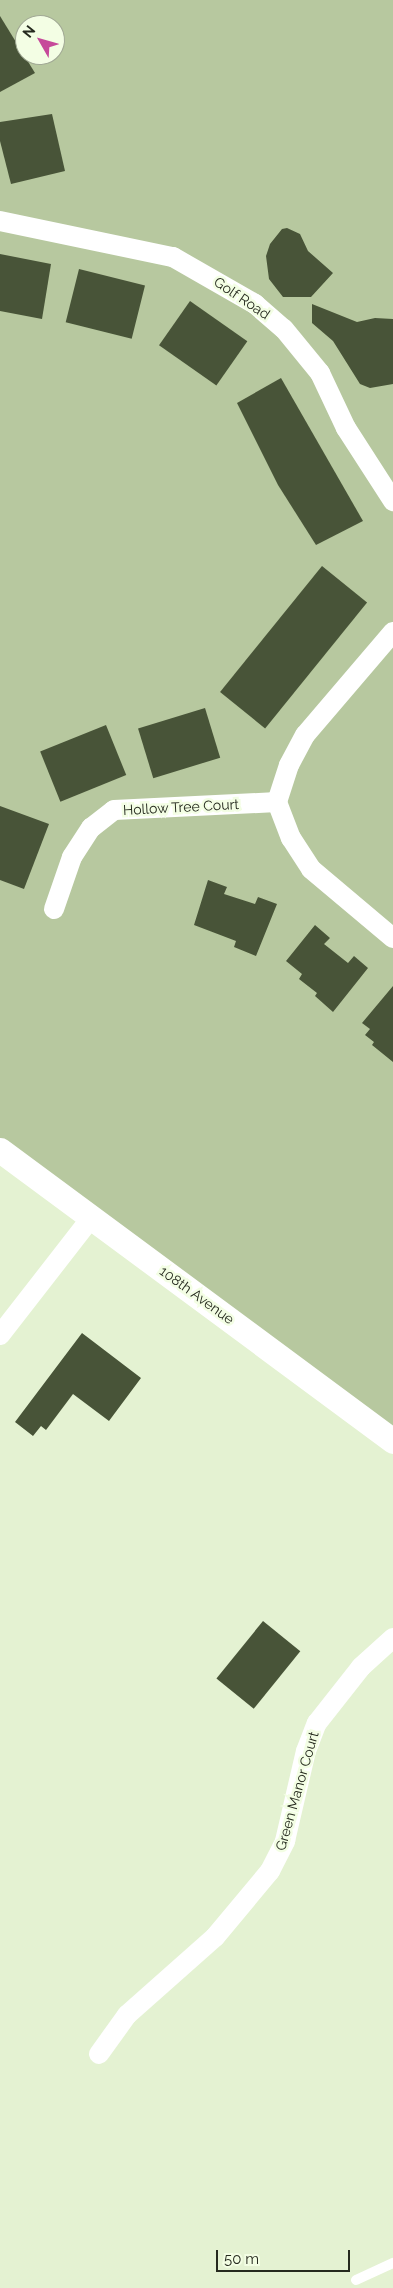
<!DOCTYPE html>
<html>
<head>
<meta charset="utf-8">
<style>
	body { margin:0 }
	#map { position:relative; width:393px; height:2288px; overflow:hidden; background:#e4f2d2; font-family:Raleway,sans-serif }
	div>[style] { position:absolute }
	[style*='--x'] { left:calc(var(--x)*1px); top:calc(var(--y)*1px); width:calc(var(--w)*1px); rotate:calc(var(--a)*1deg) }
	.green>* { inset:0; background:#b7c89f }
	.building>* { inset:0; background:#485438; transform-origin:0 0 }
	.service>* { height:10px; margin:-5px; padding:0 5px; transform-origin:5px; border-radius:5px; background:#fff }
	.minor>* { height:20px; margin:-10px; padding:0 10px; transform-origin:10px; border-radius:10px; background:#fff }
	.tertiary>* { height:25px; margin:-12.5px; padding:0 12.5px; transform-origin:12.5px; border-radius:12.5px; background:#fff }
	span { translate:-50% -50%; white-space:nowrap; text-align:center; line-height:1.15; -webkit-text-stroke:5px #f3fee4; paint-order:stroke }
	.street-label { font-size:14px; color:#252a1e }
	.north { position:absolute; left:15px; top:15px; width:50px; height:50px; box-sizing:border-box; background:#f3fee4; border:1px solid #a1a995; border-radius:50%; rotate:308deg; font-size:14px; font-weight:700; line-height:20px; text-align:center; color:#252a1e }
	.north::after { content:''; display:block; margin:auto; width:18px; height:22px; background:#c64a9a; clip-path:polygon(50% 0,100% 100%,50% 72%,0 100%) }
	.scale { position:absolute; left:216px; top:2250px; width:134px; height:22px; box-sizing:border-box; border:2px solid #252a1e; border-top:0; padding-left:6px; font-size:15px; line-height:18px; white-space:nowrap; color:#252a1e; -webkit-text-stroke:4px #f3fee4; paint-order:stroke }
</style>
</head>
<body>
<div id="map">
	<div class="green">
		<div style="clip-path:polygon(evenodd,0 0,393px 0,393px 1439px,0 1151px,0 0,25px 25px,55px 25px,55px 55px,25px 55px,25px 25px)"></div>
	</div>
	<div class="building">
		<div style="clip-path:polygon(0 16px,35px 73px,0 92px)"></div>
		<div style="clip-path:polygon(52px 114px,65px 171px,11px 184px,0 141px,0 122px)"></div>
		<div style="clip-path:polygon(287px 228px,300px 234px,308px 251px,333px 273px,311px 297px,283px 297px,269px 279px,266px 256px,270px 244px,282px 229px)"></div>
		<div style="clip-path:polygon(0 254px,51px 264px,42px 319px,0 311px)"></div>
		<div style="left:79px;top:269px;width:68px;height:55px;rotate:14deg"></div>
		<div style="left:190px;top:301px;width:70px;height:54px;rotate:35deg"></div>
		<div style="clip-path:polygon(312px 304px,357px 322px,375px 318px,393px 319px,393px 384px,370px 388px,360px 384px,333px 341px,312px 323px)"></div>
		<div style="clip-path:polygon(281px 378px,363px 521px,316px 545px,278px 485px,237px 403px)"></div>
		<div style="left:322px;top:566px;width:58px;height:162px;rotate:39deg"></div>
		<div style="left:205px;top:708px;width:52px;height:70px;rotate:73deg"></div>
		<div style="left:106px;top:725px;width:54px;height:71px;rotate:68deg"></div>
		<div style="clip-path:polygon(0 806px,49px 824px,24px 889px,0 880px)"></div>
		<div style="clip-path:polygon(208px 880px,227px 887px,224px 894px,255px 904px,258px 897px,277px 904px,256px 956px,234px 947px,236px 941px,194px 925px)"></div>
		<div style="clip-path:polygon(315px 925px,330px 938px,324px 944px,348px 963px,354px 956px,368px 968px,333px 1012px,315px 996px,317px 993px,299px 979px,302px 974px,286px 961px)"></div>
		<div style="clip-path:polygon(393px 986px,393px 1062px,372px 1045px,374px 1042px,365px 1035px,370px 1029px,362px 1023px)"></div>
		<div style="clip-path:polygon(82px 1333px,141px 1378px,109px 1421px,73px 1394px,46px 1430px,41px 1426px,33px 1436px,15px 1422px)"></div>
		<div style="left:263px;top:1621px;width:48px;height:74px;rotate:39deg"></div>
	</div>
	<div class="service">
		<div style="--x:356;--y:2280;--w:41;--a:-24.7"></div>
	</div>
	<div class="minor">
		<div style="--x:0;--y:221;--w:177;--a:11.8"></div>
		<div style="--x:173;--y:257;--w:95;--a:29.8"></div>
		<div style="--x:255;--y:304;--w:38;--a:41"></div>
		<div style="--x:284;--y:329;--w:57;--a:50.7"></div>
		<div style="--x:320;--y:373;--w:61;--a:64.7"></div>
		<div style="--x:346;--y:428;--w:87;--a:57.2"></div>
		<div style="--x:393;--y:632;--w:135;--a:130.5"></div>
		<div style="--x:305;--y:735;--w:34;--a:118"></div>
		<div style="--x:289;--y:765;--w:39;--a:108"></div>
		<div style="--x:277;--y:802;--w:39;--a:69"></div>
		<div style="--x:291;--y:838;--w:37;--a:57"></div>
		<div style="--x:311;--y:869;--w:107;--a:40.1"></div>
		<div style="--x:54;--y:909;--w:55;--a:-70.9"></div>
		<div style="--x:72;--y:857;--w:35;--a:-57"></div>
		<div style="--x:91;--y:828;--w:29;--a:-38"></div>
		<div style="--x:114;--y:810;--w:163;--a:-2.8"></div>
		<div style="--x:0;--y:1335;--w:148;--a:-52.1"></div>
		<div style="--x:99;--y:2054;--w:48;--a:-54.3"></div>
		<div style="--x:127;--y:2015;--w:118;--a:-41.6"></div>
		<div style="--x:215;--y:1937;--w:86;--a:-50.2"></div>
		<div style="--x:270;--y:1871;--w:34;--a:-63"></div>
		<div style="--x:285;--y:1841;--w:92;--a:-76.9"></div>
		<div style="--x:306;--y:1751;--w:30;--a:-69"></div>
		<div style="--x:317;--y:1723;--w:71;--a:-51.8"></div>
		<div style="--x:361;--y:1667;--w:43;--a:-42.2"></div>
	</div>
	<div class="tertiary">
		<div style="--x:0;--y:1150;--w:489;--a:36.5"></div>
	</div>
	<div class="street-label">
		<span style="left:242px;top:298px;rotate:34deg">Golf Road</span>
		<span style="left:181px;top:807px;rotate:-3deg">Hollow Tree Court</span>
		<span style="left:197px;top:1295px;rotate:36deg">108th Avenue</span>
		<span style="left:297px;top:1791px;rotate:-74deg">Green Manor Court</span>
	</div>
	<div class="north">N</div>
	<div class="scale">50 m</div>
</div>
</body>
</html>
